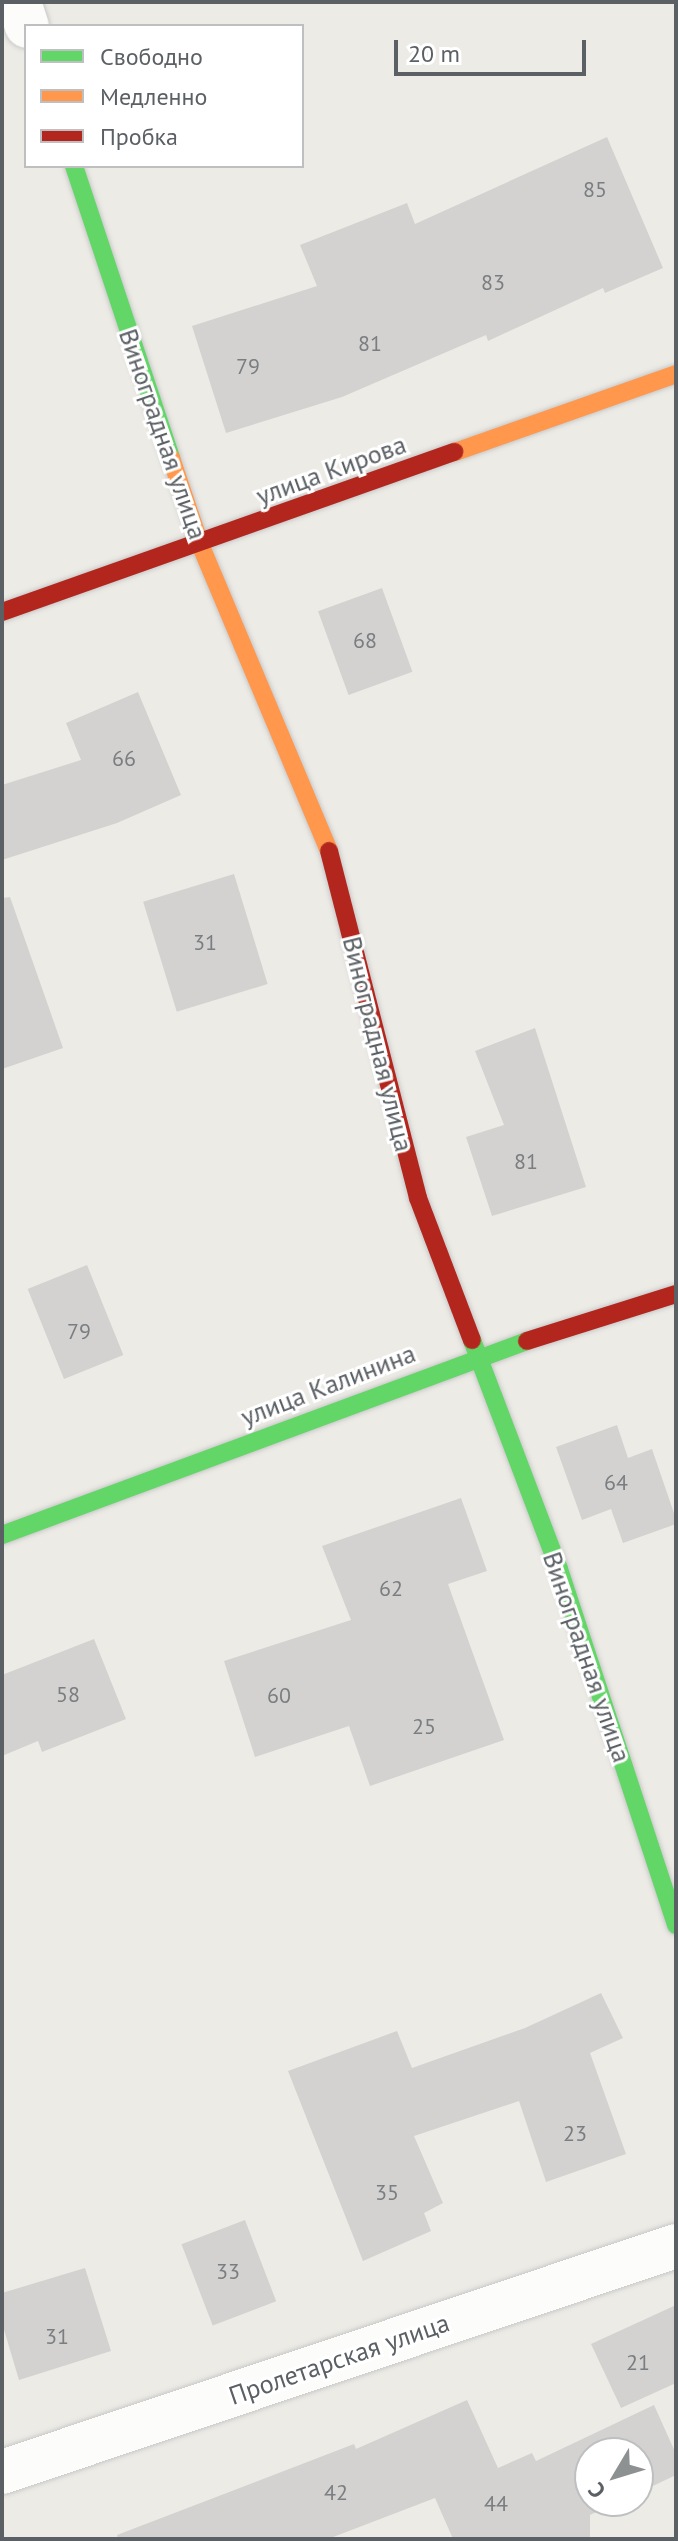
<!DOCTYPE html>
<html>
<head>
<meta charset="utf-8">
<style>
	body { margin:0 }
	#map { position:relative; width:678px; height:2541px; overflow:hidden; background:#ecebe6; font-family:"PT Sans",sans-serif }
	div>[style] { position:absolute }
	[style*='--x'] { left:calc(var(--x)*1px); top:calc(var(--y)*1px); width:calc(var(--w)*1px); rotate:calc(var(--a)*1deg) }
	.building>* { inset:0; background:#d4d2d0; transform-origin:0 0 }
	.roads { filter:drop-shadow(0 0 2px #c8c8c7) drop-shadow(0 0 2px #c8c8c7) }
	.street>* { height:44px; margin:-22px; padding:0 22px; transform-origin:22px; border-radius:22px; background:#fcfcfb }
	.fast>* { height:18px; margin:-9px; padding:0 9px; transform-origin:9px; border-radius:9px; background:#63d668 }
	.slow>* { height:18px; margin:-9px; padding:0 9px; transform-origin:9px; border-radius:9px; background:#ff974d }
	.jam>* { height:18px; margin:-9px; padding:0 9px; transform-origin:9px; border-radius:9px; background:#b3261e }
	span { translate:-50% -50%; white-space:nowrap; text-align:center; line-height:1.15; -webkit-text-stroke:6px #fff; paint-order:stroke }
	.number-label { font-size:22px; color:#7a7e81 }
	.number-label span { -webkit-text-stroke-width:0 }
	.street-label { font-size:26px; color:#5b6065 }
	.frame { position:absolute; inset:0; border:4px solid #5b6065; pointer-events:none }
	.legend { position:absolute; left:24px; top:24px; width:280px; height:144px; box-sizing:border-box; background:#fff; border:2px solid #bdbfc1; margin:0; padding:10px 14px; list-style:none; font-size:24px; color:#5b6065 }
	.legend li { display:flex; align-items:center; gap:16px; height:40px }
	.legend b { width:40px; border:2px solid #bdbfc1 }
	.north { position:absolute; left:574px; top:2437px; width:80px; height:80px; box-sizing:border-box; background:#fff; border:2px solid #bdbfc1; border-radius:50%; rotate:232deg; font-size:22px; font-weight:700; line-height:32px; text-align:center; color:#5b6065 }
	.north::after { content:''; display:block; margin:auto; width:28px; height:36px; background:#8e9192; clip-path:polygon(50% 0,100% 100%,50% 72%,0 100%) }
	.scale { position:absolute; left:394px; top:40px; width:192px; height:36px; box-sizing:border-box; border:4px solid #5b6065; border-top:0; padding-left:10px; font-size:24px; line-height:28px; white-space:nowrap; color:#5b6065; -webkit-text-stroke:6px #fff; paint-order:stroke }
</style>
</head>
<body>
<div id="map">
	<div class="building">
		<div style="clip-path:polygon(607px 137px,663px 268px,605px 293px,603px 288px,488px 341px,486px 335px,342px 397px,226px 433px,192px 326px,317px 286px,300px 245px,407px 203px,415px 224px)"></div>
		<div style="left:382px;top:588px;width:89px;height:68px;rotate:70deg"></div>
		<div style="clip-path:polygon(138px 692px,181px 795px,117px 823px,2px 860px,2px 785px,81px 760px,66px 723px)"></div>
		<div style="left:234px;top:874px;width:115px;height:95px;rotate:73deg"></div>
		<div style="clip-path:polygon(10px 897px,63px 1048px,2px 1069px,2px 898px)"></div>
		<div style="clip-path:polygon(535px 1028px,586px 1187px,492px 1216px,466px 1137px,504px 1125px,475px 1051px)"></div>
		<div style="left:87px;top:1265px;width:97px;height:64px;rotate:68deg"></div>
		<div style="clip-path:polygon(617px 1425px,628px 1458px,652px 1449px,676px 1519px,676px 1524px,623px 1543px,611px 1509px,582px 1520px,556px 1447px)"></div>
		<div style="clip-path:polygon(461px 1498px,487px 1571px,448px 1584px,504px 1740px,370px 1786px,349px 1726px,255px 1757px,224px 1661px,351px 1620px,322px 1546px)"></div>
		<div style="clip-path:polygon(94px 1639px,126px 1719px,42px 1752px,38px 1741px,2px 1756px,2px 1675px)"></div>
		<div style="clip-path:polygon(601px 1993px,623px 2038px,590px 2053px,626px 2154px,546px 2182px,519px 2101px,414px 2136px,443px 2203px,424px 2213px,431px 2231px,363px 2261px,288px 2071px,397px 2031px,412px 2068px,525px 2028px)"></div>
		<div style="left:245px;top:2220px;width:87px;height:68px;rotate:69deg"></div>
		<div style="clip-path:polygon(85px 2268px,111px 2351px,19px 2380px,2px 2323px,2px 2293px)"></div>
		<div style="clip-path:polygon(676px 2305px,676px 2383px,621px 2408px,591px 2344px)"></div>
		<div style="clip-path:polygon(467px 2400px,498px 2468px,532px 2453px,536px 2461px,654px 2405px,676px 2454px,676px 2475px,638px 2493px,638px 2453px,590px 2453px,590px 2501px,620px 2501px,590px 2515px,590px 2539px,453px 2539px,435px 2498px,328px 2539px,118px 2539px,117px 2535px,354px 2444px,356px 2449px)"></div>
	</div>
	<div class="roads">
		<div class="street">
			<div style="--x:19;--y:2;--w:25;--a:72"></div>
			<div style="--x:2;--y:2472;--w:711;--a:-18.54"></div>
		</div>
		<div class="fast">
			<div style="--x:74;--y:166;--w:308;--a:71.6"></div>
			<div style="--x:472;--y:1340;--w:245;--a:69.2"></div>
			<div style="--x:559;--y:1569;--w:375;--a:71.8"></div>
			<div style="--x:2;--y:1535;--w:560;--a:-20.28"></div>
		</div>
		<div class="slow">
			<div style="--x:455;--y:452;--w:234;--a:-19.4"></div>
			<div style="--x:171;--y:458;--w:91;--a:71.4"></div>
			<div style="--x:200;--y:544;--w:333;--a:67.2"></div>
		</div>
		<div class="jam">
			<div style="--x:2;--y:612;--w:480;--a:-19.5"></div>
			<div style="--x:329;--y:851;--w:358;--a:75.6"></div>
			<div style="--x:418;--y:1198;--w:152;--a:69.2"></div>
			<div style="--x:527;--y:1341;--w:156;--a:-17.5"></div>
		</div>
	</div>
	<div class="number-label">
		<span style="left:595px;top:190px">85</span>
		<span style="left:493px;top:283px">83</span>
		<span style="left:370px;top:344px">81</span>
		<span style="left:248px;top:367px">79</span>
		<span style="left:365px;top:641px">68</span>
		<span style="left:124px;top:759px">66</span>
		<span style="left:205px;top:943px">31</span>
		<span style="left:526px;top:1162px">81</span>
		<span style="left:79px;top:1332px">79</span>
		<span style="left:616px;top:1483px">64</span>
		<span style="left:391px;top:1589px">62</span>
		<span style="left:68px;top:1695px">58</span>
		<span style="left:279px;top:1696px">60</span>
		<span style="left:424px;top:1727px">25</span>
		<span style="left:575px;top:2134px">23</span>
		<span style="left:387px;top:2193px">35</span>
		<span style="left:228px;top:2272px">33</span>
		<span style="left:57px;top:2337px">31</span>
		<span style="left:638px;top:2363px">21</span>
		<span style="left:336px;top:2493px">42</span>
		<span style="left:496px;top:2504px">44</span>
	</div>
	<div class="street-label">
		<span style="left:163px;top:434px;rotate:71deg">Виноградная улица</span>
		<span style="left:331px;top:470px;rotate:-20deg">улица Кирова</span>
		<span style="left:378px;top:1044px;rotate:76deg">Виноградная улица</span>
		<span style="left:328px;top:1385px;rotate:-21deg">улица Калинина</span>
		<span style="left:587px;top:1657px;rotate:71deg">Виноградная улица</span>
		<span style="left:339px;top:2359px;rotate:-19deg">Пролетарская улица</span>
	</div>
	<div class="frame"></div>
	<ul class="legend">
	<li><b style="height:10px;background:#63d668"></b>Свободно</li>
	<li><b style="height:10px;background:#ff974d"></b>Медленно</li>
	<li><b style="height:10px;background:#b3261e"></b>Пробка</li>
	</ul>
	<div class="north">С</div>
	<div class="scale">20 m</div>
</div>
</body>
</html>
